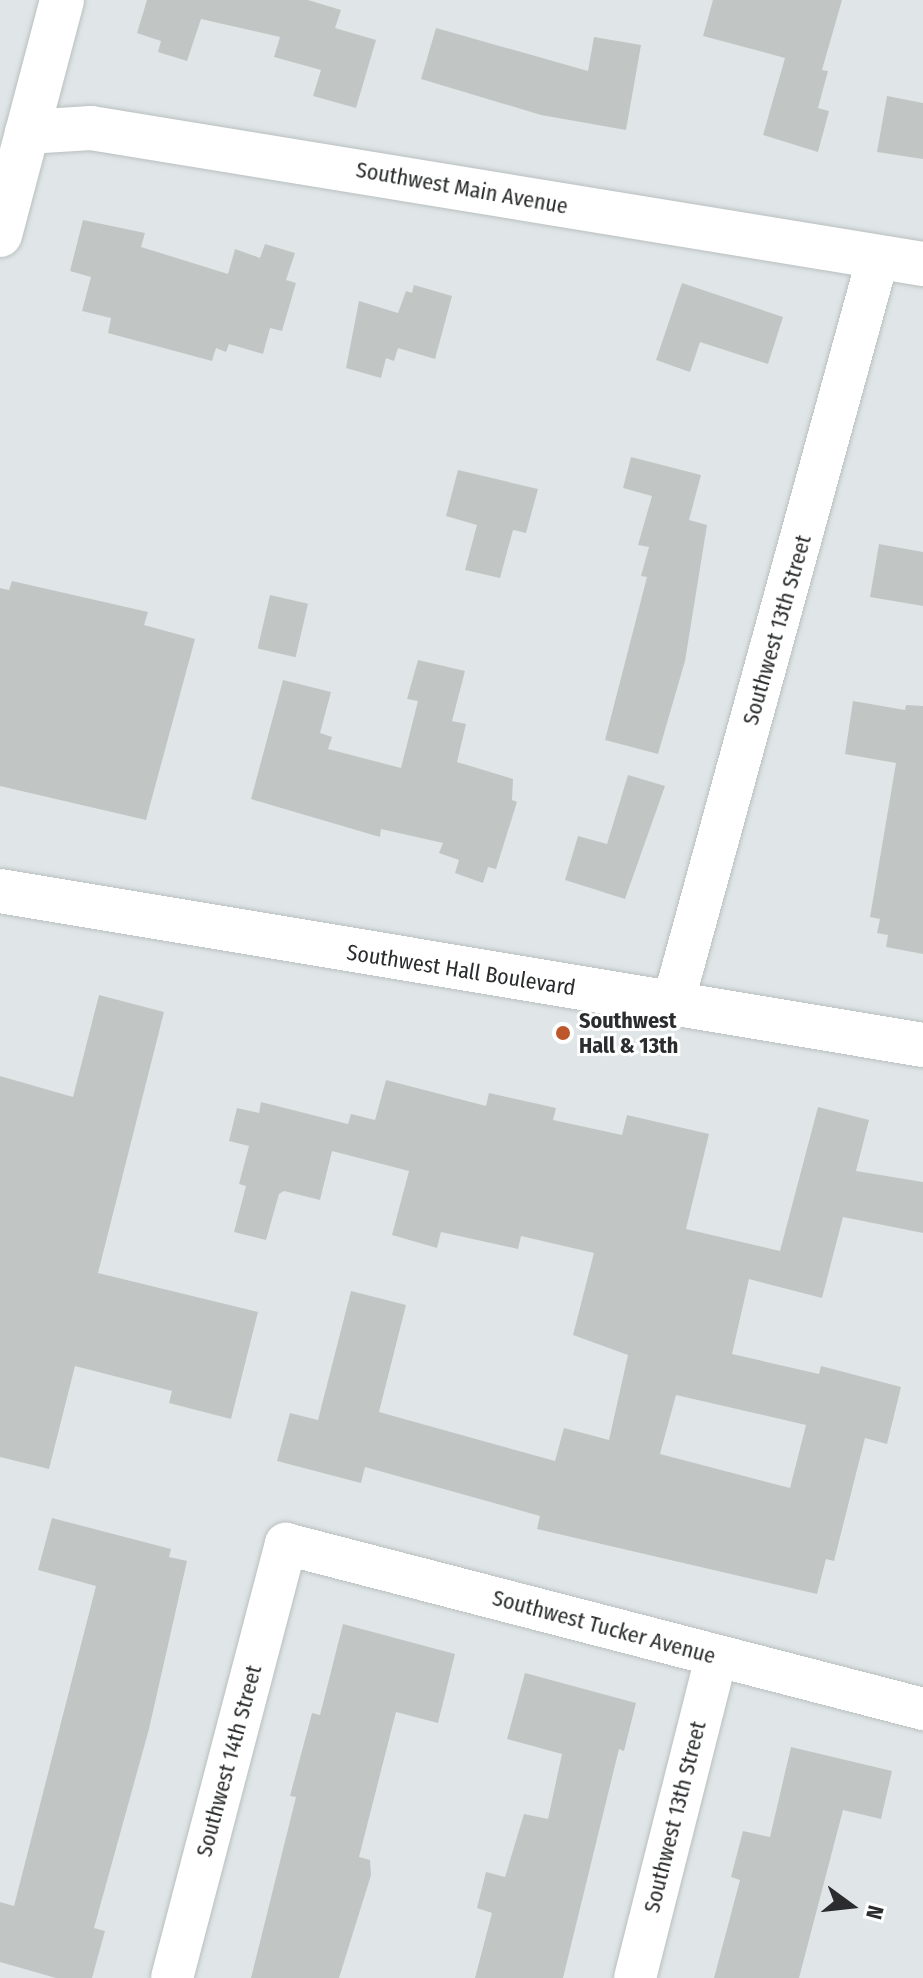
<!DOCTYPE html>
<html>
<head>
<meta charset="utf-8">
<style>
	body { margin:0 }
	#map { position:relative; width:923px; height:1978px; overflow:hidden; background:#e0e6e7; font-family:"Fira Sans Condensed",sans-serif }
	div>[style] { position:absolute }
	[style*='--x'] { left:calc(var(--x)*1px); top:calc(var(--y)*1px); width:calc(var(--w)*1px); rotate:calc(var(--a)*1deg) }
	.building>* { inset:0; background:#c1c6c4; transform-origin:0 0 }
	.roads { filter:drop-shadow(0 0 2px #b9bfbf) drop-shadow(0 0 2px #b9bfbf) }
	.street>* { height:42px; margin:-21px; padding:0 21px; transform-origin:21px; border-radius:21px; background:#fff }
	.secondary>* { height:44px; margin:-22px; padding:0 22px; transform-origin:22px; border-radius:22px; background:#fff }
	.dots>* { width:22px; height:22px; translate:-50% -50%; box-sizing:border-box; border:4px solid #fff; border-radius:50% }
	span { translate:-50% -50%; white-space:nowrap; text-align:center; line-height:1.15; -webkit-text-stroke:6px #fff; paint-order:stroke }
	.street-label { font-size:22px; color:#2a2c2d }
	.poi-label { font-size:22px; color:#2a2c2d; font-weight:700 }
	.left { translate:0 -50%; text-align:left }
	.north { position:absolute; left:811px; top:1866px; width:80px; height:80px; -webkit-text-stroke:6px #fff; paint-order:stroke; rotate:105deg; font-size:22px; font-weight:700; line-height:32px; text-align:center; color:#2a2c2d }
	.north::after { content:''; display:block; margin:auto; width:28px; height:36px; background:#2a2c2d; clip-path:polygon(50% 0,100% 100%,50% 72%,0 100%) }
</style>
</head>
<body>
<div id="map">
	<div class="building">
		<div style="clip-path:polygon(147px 0,308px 0,341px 10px,335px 28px,376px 40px,356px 108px,313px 96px,321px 70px,274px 57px,280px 37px,201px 19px,187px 61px,158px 52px,161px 41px,137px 33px)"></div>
		<div style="clip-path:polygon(713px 0,842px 0,822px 70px,828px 71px,818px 108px,829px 111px,818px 152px,763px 135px,785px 58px,703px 36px)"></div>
		<div style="clip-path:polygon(436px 28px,588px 71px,594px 37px,641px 45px,626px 130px,541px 115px,421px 79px)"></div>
		<div style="clip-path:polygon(887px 96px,923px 103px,923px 159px,877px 152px)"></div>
		<div style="clip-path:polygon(83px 220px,145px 233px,141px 247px,228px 274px,235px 249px,260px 258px,265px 244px,295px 253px,286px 280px,296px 283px,282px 331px,270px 328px,263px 354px,229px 344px,226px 352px,216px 348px,212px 361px,108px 333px,111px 318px,82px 311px,91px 277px,70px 271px)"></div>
		<div style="clip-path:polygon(682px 283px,783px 317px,768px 364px,700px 342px,690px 372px,656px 360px)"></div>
		<div style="clip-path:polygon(414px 285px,452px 296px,435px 359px,398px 348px,394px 361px,386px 358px,381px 378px,346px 368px,359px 301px,398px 313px,406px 291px,412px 293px)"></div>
		<div style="clip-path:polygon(631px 457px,701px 475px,689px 520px,707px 525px,685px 661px,658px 754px,605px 740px,647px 577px,641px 576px,649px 547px,638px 545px,652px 496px,623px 488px)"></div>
		<div style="clip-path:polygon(458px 470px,538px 489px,526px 533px,513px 530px,500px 578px,465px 570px,477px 525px,446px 516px)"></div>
		<div style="clip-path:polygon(879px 544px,923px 552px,923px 606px,870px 597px)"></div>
		<div style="clip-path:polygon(12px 581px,148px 612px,144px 625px,195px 639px,146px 820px,0 786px,0 588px,9px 590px)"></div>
		<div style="left:270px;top:595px;width:39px;height:55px;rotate:13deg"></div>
		<div style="clip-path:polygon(418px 660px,465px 671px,452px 721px,466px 724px,457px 762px,513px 779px,512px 800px,517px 802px,496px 869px,488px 867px,483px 883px,455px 873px,459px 860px,439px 853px,443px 843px,381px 829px,380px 837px,251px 799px,283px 680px,331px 692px,320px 733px,332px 737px,328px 749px,401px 768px,418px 701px,407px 699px)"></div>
		<div style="clip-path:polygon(853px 701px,905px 710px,906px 705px,923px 706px,923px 954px,886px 947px,888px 935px,877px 933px,880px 919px,870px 917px,896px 763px,845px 754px)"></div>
		<div style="clip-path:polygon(628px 775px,665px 786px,625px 899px,565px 880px,578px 836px,607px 844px)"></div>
		<div style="clip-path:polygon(99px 995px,164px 1012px,98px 1273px,258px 1312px,231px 1419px,169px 1403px,172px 1391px,75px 1366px,49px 1469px,0 1457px,0 1076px,73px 1097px)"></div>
		<div style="clip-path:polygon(evenodd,386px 1080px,486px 1106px,489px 1093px,556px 1108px,553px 1120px,622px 1135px,627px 1115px,709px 1134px,686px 1229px,780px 1251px,818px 1107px,869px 1120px,856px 1171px,923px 1182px,923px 1233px,843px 1217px,822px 1298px,749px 1279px,732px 1354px,819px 1374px,821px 1366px,901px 1387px,887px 1444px,865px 1438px,834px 1561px,826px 1559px,817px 1594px,537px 1529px,540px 1516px,365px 1467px,361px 1483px,277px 1461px,290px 1413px,318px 1420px,351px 1291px,406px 1305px,379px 1412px,555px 1461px,564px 1428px,609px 1440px,628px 1355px,573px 1335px,594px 1253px,521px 1236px,518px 1249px,441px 1232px,437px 1248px,392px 1235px,409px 1171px,332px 1151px,320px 1200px,284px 1191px,279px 1194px,266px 1240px,234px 1232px,246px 1186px,239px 1184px,249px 1146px,229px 1141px,237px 1108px,259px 1113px,261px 1102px,348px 1124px,351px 1114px,375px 1120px,386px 1080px,676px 1395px,806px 1425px,790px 1488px,660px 1454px,676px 1395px)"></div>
		<div style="clip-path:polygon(52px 1518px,171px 1549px,169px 1557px,187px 1561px,149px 1729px,94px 1928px,105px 1931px,92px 1978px,56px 1978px,0 1962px,0 1902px,14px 1906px,96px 1586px,38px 1570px)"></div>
		<div style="clip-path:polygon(343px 1624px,455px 1654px,438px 1723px,396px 1712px,359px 1857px,370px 1860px,371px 1875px,339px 1978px,251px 1978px,296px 1797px,290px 1796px,312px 1713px,320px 1715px)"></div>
		<div style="clip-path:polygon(525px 1673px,636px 1703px,624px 1751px,619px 1749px,563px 1978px,475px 1978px,492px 1913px,477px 1908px,486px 1872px,505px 1877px,524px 1814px,548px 1819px,562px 1754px,507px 1739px)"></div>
		<div style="clip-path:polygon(791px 1747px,892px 1771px,881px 1819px,843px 1810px,799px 1978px,714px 1978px,740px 1880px,731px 1877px,743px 1831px,770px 1837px)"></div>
	</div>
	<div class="roads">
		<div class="street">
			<div style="--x:673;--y:1003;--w:774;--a:-74.63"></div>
			<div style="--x:172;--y:1978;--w:449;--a:-75.3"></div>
			<div style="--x:286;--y:1544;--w:658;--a:14.52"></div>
			<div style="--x:635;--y:1978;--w:331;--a:-75.8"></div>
		</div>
		<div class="secondary">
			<div style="--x:27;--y:132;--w:64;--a:-3.6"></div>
			<div style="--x:91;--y:128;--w:843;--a:9.28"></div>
			<div style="--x:0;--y:235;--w:243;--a:-75.2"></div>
			<div style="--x:0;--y:891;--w:936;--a:9.47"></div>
		</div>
	</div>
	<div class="dots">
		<div style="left:563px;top:1033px;background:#bd572b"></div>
	</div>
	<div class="street-label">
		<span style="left:462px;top:188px;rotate:10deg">Southwest Main Avenue</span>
		<span style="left:777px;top:630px;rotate:-74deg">Southwest 13th Street</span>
		<span style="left:461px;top:970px;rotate:9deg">Southwest Hall Boulevard</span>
		<span style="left:604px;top:1627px;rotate:15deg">Southwest Tucker Avenue</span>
		<span style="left:229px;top:1761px;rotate:-75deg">Southwest 14th Street</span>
		<span style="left:675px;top:1817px;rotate:-76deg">Southwest 13th Street</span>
	</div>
	<div class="poi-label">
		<span class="left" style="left:579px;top:1033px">Southwest<br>Hall &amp; 13th</span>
	</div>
	<div class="north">N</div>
</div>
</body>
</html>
